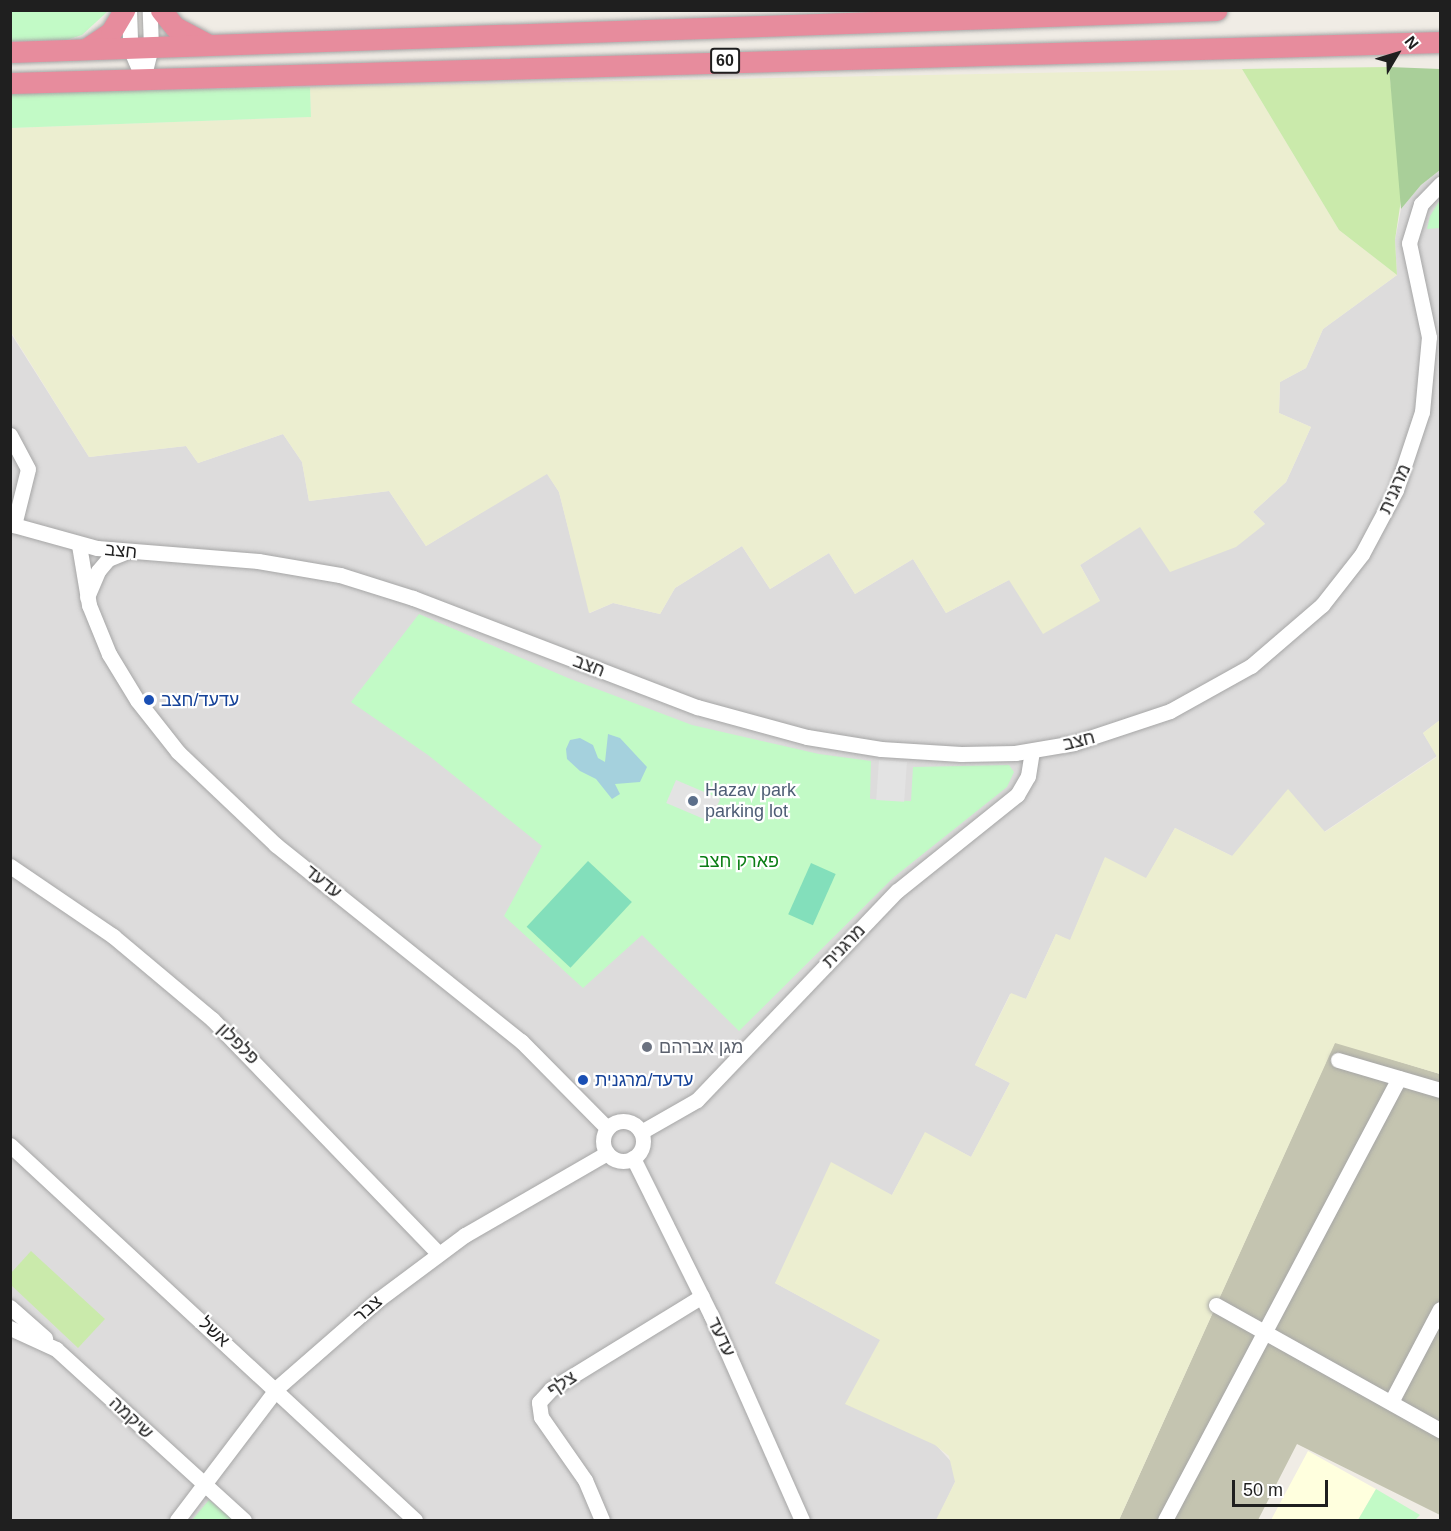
<!DOCTYPE html>
<html>
<head>
<meta charset="utf-8">
<style>
	body { margin:0 }
	#map { position:relative; width:1451px; height:1531px; overflow:hidden; background:#f0ece5; font-family:Arial,"Noto Sans Hebrew",sans-serif }
	div>[style] { position:absolute }
	[style*='--x'] { left:calc(var(--x)*1px); top:calc(var(--y)*1px); width:calc(var(--w)*1px); rotate:calc(var(--a)*1deg) }
	.residential>* { inset:0; background:#dddcdc }
	.education>* { inset:0; background:#ffffde }
	.construction>* { inset:0; background:#c4c4b0 }
	.farmland>* { inset:0; background:#eceed0 }
	.grass>* { inset:0; background:#caeaab }
	.forest>* { inset:0; background:#a9cf99 }
	.park>* { inset:0; background:#c2fac6 }
	.pitch>* { inset:0; background:#83dfbb; transform-origin:0 0 }
	.parking>* { inset:0; background:#e3e3e3; transform-origin:0 0 }
	.water>* { inset:0; background:#a5d1dd }
	.roads { filter:drop-shadow(0 0 2px #a6a6a6) drop-shadow(0 0 2px #a6a6a6) }
	.minor>* { height:15px; margin:-7.5px; padding:0 7.5px; transform-origin:7.5px; border-radius:7.5px; background:#fff }
	.minor>.ring { margin:-7.5px; padding:0; box-sizing:content-box; background:none; border:15px solid #fff; border-radius:50% }
	.highway>* { height:21px; margin:-10.5px; padding:0 10.5px; transform-origin:10.5px; border-radius:10.5px; background:#e78c9d }
	.dots>* { width:16px; height:16px; translate:-50% -50%; box-sizing:border-box; border:3px solid #fff; border-radius:50% }
	span { translate:-50% -50%; white-space:nowrap; text-align:center; line-height:1.15; -webkit-text-stroke:4.5px #fff; paint-order:stroke }
	.shield-label span { padding:2px 4px; background:#fff; border:2px solid; border-radius:4px; -webkit-text-stroke-width:0 }
	.shield-label { font-size:16px; color:#1f1f1f; font-weight:700 }
	.street-label { font-size:18px; color:#1f1f1f }
	.transit-label { font-size:18px; color:#164399 }
	.left { translate:0 -50%; text-align:left }
	.service-label { font-size:18px; color:#4e5e75 }
	.park-label { font-size:18px; color:#0b7e15 }
	.worship-label { font-size:18px; color:#5b616d }
	.frame { position:absolute; inset:0; border:12px solid #1f1f1f; pointer-events:none }
	.north { position:absolute; left:1367px; top:24px; width:60px; height:60px; -webkit-text-stroke:4px #fff; paint-order:stroke; rotate:52deg; font-size:16px; font-weight:700; line-height:24px; text-align:center; color:#1f1f1f }
	.north::after { content:''; display:block; margin:auto; width:21px; height:27px; background:#1f1f1f; clip-path:polygon(50% 0,100% 100%,50% 72%,0 100%) }
	.scale { position:absolute; left:1232px; top:1480px; width:96px; height:27px; box-sizing:border-box; border:3px solid #1f1f1f; border-top:0; padding-left:8px; font-size:18px; line-height:21px; white-space:nowrap; color:#1f1f1f; -webkit-text-stroke:4px #fff; paint-order:stroke }
</style>
</head>
<body>
<div id="map">
	<div class="residential">
		<div style="clip-path:polygon(1440px 170px,1440px 720px,1423px 733px,1437px 756px,1324px 832px,1232px 856px,1175px 828px,1146px 879px,1105px 858px,1070px 941px,1056px 934px,1026px 999px,1010px 994px,975px 1065px,1010px 1083px,971px 1157px,925px 1133px,892px 1195px,775px 1283px,881px 1340px,936px 1445px,955px 1466px,955px 1482px,937px 1520px,11px 1520px,10px 332px,89px 457px,186px 446px,198px 463px,283px 434px,302px 462px,309px 501px,389px 491px,426px 546px,547px 473px,559px 492px,590px 613px,613px 603px,660px 614px,675px 588px,742px 546px,770px 589px,829px 553px,855px 594px,913px 559px,946px 613px,1009px 580px,1100px 601px,1080px 565px,1140px 526px,1265px 524px,1253px 512px,1286px 482px,1311px 427px,1279px 413px,1280px 382px,1306px 368px,1323px 329px,1397px 275px,1395px 240px,1401px 209px,1421px 185px)"></div>
	</div>
	<div class="education">
		<div style="clip-path:polygon(1308px 1451px,1376px 1489px,1358px 1520px,1271px 1520px)"></div>
	</div>
	<div class="construction">
		<div style="clip-path:polygon(1335px 1042px,1440px 1074px,1440px 1515px,1297px 1444px,1258px 1520px,1119px 1520px)"></div>
	</div>
	<div class="farmland">
		<div style="clip-path:polygon(1242px 69px,1339px 230px,1397px 275px,1323px 329px,1306px 368px,1280px 382px,1279px 413px,1311px 427px,1286px 482px,1253px 512px,1265px 524px,1236px 547px,1170px 572px,1140px 527px,1080px 565px,1100px 601px,1043px 634px,1009px 580px,946px 613px,913px 559px,855px 594px,829px 553px,770px 589px,742px 546px,675px 588px,660px 614px,613px 603px,589px 613px,559px 492px,547px 474px,426px 546px,389px 491px,309px 501px,302px 462px,283px 434px,198px 463px,186px 446px,89px 457px,11px 332px,11px 128px,311px 117px,310px 87px)"></div>
		<div style="clip-path:polygon(1440px 720px,1440px 1074px,1335px 1043px,1119px 1520px,936px 1520px,955px 1482px,949px 1456px,935px 1445px,845px 1404px,880px 1340px,775px 1283px,831px 1162px,892px 1195px,925px 1132px,971px 1157px,1010px 1083px,975px 1065px,1011px 993px,1026px 999px,1056px 934px,1070px 940px,1105px 857px,1146px 878px,1175px 828px,1232px 856px,1288px 789px,1325px 832px,1437px 757px,1423px 733px)"></div>
	</div>
	<div class="grass">
		<div style="clip-path:polygon(1389px 67px,1402px 193px,1395px 240px,1397px 275px,1339px 230px,1242px 69px)"></div>
		<div style="clip-path:polygon(31px 1251px,105px 1319px,78px 1348px,11px 1285px,11px 1273px)"></div>
	</div>
	<div class="forest">
		<div style="clip-path:polygon(1389px 67px,1440px 69px,1440px 170px,1421px 185px,1401px 209px)"></div>
	</div>
	<div class="park">
		<div style="clip-path:polygon(10px 11px,108px 11px,82px 35px,66px 40px,11px 41px)"></div>
		<div style="clip-path:polygon(310px 87px,311px 117px,11px 128px,10px 93px)"></div>
		<div style="clip-path:polygon(1440px 200px,1440px 228px,1427px 229px,1430px 216px)"></div>
		<div style="clip-path:polygon(419px 614px,568px 678px,692px 725px,819px 754px,871px 761px,870px 799px,911px 801px,913px 767px,1009px 765px,1014px 772px,1007px 787px,894px 877px,739px 1031px,642px 935px,583px 988px,504px 916px,542px 846px,428px 755px,351px 702px)"></div>
		<div style="clip-path:polygon(1376px 1489px,1420px 1515px,1415px 1520px,1358px 1520px)"></div>
		<div style="clip-path:polygon(209px 1500px,233px 1520px,192px 1520px)"></div>
	</div>
	<div class="pitch">
		<div style="left:588px;top:861px;width:60px;height:90px;rotate:43deg"></div>
		<div style="left:811px;top:863px;width:27px;height:56px;rotate:24deg"></div>
	</div>
	<div class="parking">
		<div style="left:879px;top:760px;width:28px;height:40px;rotate:4deg"></div>
		<div style="left:676px;top:780px;width:48px;height:25px;rotate:23deg"></div>
	</div>
	<div class="water">
		<div style="clip-path:polygon(608px 734px,620px 738px,647px 767px,640px 782px,615px 784px,620px 794px,612px 799px,596px 779px,580px 771px,567px 759px,566px 749px,570px 740px,580px 738px,593px 745px,598px 758px,605px 762px)"></div>
	</div>
	<div class="roads">
		<div class="minor">
			<div style="--x:129;--y:10;--w:38;--a:88"></div>
			<div style="--x:130;--y:48;--w:34;--a:67"></div>
			<div style="--x:143;--y:79;--w:32;--a:-76"></div>
			<div style="--x:151;--y:48;--w:38;--a:-92"></div>
			<div style="--x:10;--y:435;--w:38;--a:62"></div>
			<div style="--x:28;--y:469;--w:58;--a:104"></div>
			<div style="--x:10;--y:524;--w:90;--a:15.4"></div>
			<div style="--x:97;--y:548;--w:162;--a:4.6"></div>
			<div style="--x:258;--y:561;--w:83;--a:9.7"></div>
			<div style="--x:340;--y:575;--w:77;--a:17.5"></div>
			<div style="--x:413;--y:598;--w:304;--a:21"></div>
			<div style="--x:697;--y:707;--w:114;--a:15.3"></div>
			<div style="--x:807;--y:737;--w:75;--a:9.2"></div>
			<div style="--x:881;--y:749;--w:80;--a:3.6"></div>
			<div style="--x:961;--y:754;--w:54;--a:-1.1"></div>
			<div style="--x:1015;--y:753;--w:60;--a:-9.6"></div>
			<div style="--x:1074;--y:743;--w:101;--a:-18.4"></div>
			<div style="--x:1170;--y:711;--w:93;--a:-29.1"></div>
			<div style="--x:1251;--y:666;--w:94;--a:-40.7"></div>
			<div style="--x:1322;--y:605;--w:65;--a:-51.9"></div>
			<div style="--x:1362;--y:554;--w:72;--a:-62"></div>
			<div style="--x:1396;--y:490;--w:82;--a:-71.6"></div>
			<div style="--x:1422;--y:412;--w:75;--a:-84.7"></div>
			<div style="--x:1429;--y:337;--w:96;--a:-102"></div>
			<div style="--x:1409;--y:243;--w:41;--a:-72.9"></div>
			<div style="--x:1421;--y:204;--w:28;--a:-46"></div>
			<div style="--x:79;--y:545;--w:61;--a:80.5"></div>
			<div style="--x:89;--y:605;--w:53;--a:67.8"></div>
			<div style="--x:109;--y:654;--w:54;--a:58.7"></div>
			<div style="--x:137;--y:700;--w:66;--a:51.7"></div>
			<div style="--x:178;--y:752;--w:135;--a:43.5"></div>
			<div style="--x:276;--y:845;--w:314;--a:38.7"></div>
			<div style="--x:521;--y:1041;--w:122;--a:45.3"></div>
			<div style="--x:87;--y:597;--w:28;--a:-67"></div>
			<div style="--x:98;--y:571;--w:16;--a:-50"></div>
			<div style="--x:108;--y:559;--w:18;--a:-22"></div>
			<div style="--x:10;--y:866;--w:125;--a:34.2"></div>
			<div style="--x:113;--y:936;--w:129;--a:40"></div>
			<div style="--x:212;--y:1019;--w:325;--a:46"></div>
			<div style="--x:1338;--y:1060;--w:106;--a:16.4"></div>
			<div class="ring" style="left:603px;top:1121px;width:25px;height:25px"></div>
			<div style="--x:641;--y:1132;--w:64;--a:-29.7"></div>
			<div style="--x:697;--y:1100;--w:289;--a:-46.3"></div>
			<div style="--x:897;--y:891;--w:154;--a:-38.7"></div>
			<div style="--x:1017;--y:795;--w:22;--a:-60"></div>
			<div style="--x:1028;--y:776;--w:25;--a:-81"></div>
			<div style="--x:10;--y:1145;--w:552;--a:42.8"></div>
			<div style="--x:633;--y:1158;--w:175;--a:63.6"></div>
			<div style="--x:711;--y:1315;--w:224;--a:66.1"></div>
			<div style="--x:1216;--y:1305;--w:257;--a:29.2"></div>
			<div style="--x:10;--y:1307;--w:47;--a:41.5"></div>
			<div style="--x:10;--y:1328;--w:51;--a:24.5"></div>
			<div style="--x:56;--y:1349;--w:254;--a:42.3"></div>
			<div style="--x:1391;--y:1402;--w:105;--a:-62.2"></div>
			<div style="--x:177;--y:1520;--w:167;--a:-52.8"></div>
			<div style="--x:278;--y:1387;--w:134;--a:-41.1"></div>
			<div style="--x:379;--y:1299;--w:107;--a:-36.7"></div>
			<div style="--x:465;--y:1235;--w:164;--a:-30"></div>
			<div style="--x:602;--y:1520;--w:43;--a:-113"></div>
			<div style="--x:585;--y:1480;--w:77;--a:-124.9"></div>
			<div style="--x:541;--y:1417;--w:15;--a:-98"></div>
			<div style="--x:539;--y:1402;--w:18;--a:-47"></div>
			<div style="--x:551;--y:1389;--w:177;--a:-31.6"></div>
			<div style="--x:1165;--y:1520;--w:500;--a:-62.1"></div>
		</div>
		<div class="highway">
			<div style="--x:161;--y:10;--w:22;--a:51"></div>
			<div style="--x:175;--y:27;--w:38;--a:28"></div>
			<div style="--x:86;--y:49;--w:30;--a:-34"></div>
			<div style="--x:111;--y:32;--w:26;--a:-59"></div>
			<div style="--x:10;--y:52;--w:1207;--a:-1.99"></div>
			<div style="--x:10;--y:83;--w:1431;--a:-1.64"></div>
		</div>
	</div>
	<div class="dots">
		<div style="left:149px;top:700px;background:#1a4fb4"></div>
		<div style="left:693px;top:801px;background:#5c6f8a"></div>
		<div style="left:647px;top:1047px;background:#6b7280"></div>
		<div style="left:583px;top:1080px;background:#1a4fb4"></div>
	</div>
	<div class="shield-label">
		<span style="left:725px;top:61px">60</span>
	</div>
	<div class="street-label">
		<span style="left:1395px;top:489px;rotate:-66deg">מרגנית</span>
		<span style="left:121px;top:551px;rotate:6deg">חצב</span>
		<span style="left:589px;top:666px;rotate:21deg">חצב</span>
		<span style="left:1079px;top:741px;rotate:-14deg">חצב</span>
		<span style="left:323px;top:882px;rotate:39deg">עדעד</span>
		<span style="left:844px;top:946px;rotate:-46deg">מרגנית</span>
		<span style="left:238px;top:1044px;rotate:44deg">פלפלון</span>
		<span style="left:368px;top:1309px;rotate:-41deg">צבר</span>
		<span style="left:214px;top:1332px;rotate:43deg">אשל</span>
		<span style="left:721px;top:1337px;rotate:65deg">עדעד</span>
		<span style="left:562px;top:1384px;rotate:-34deg">צלף</span>
		<span style="left:131px;top:1418px;rotate:43deg">שיקמה</span>
	</div>
	<div class="transit-label">
		<span class="left" style="left:161px;top:700px">עדעד/חצב</span>
		<span class="left" style="left:595px;top:1080px">עדעד/מרגנית</span>
	</div>
	<div class="service-label">
		<span class="left" style="left:705px;top:801px">Hazav park<br>parking lot</span>
	</div>
	<div class="park-label">
		<span style="left:739px;top:861px">פארק חצב</span>
	</div>
	<div class="worship-label">
		<span class="left" style="left:659px;top:1047px">מגן אברהם</span>
	</div>
	<div class="frame"></div>
	<div class="north">N</div>
	<div class="scale">50 m</div>
</div>
</body>
</html>
